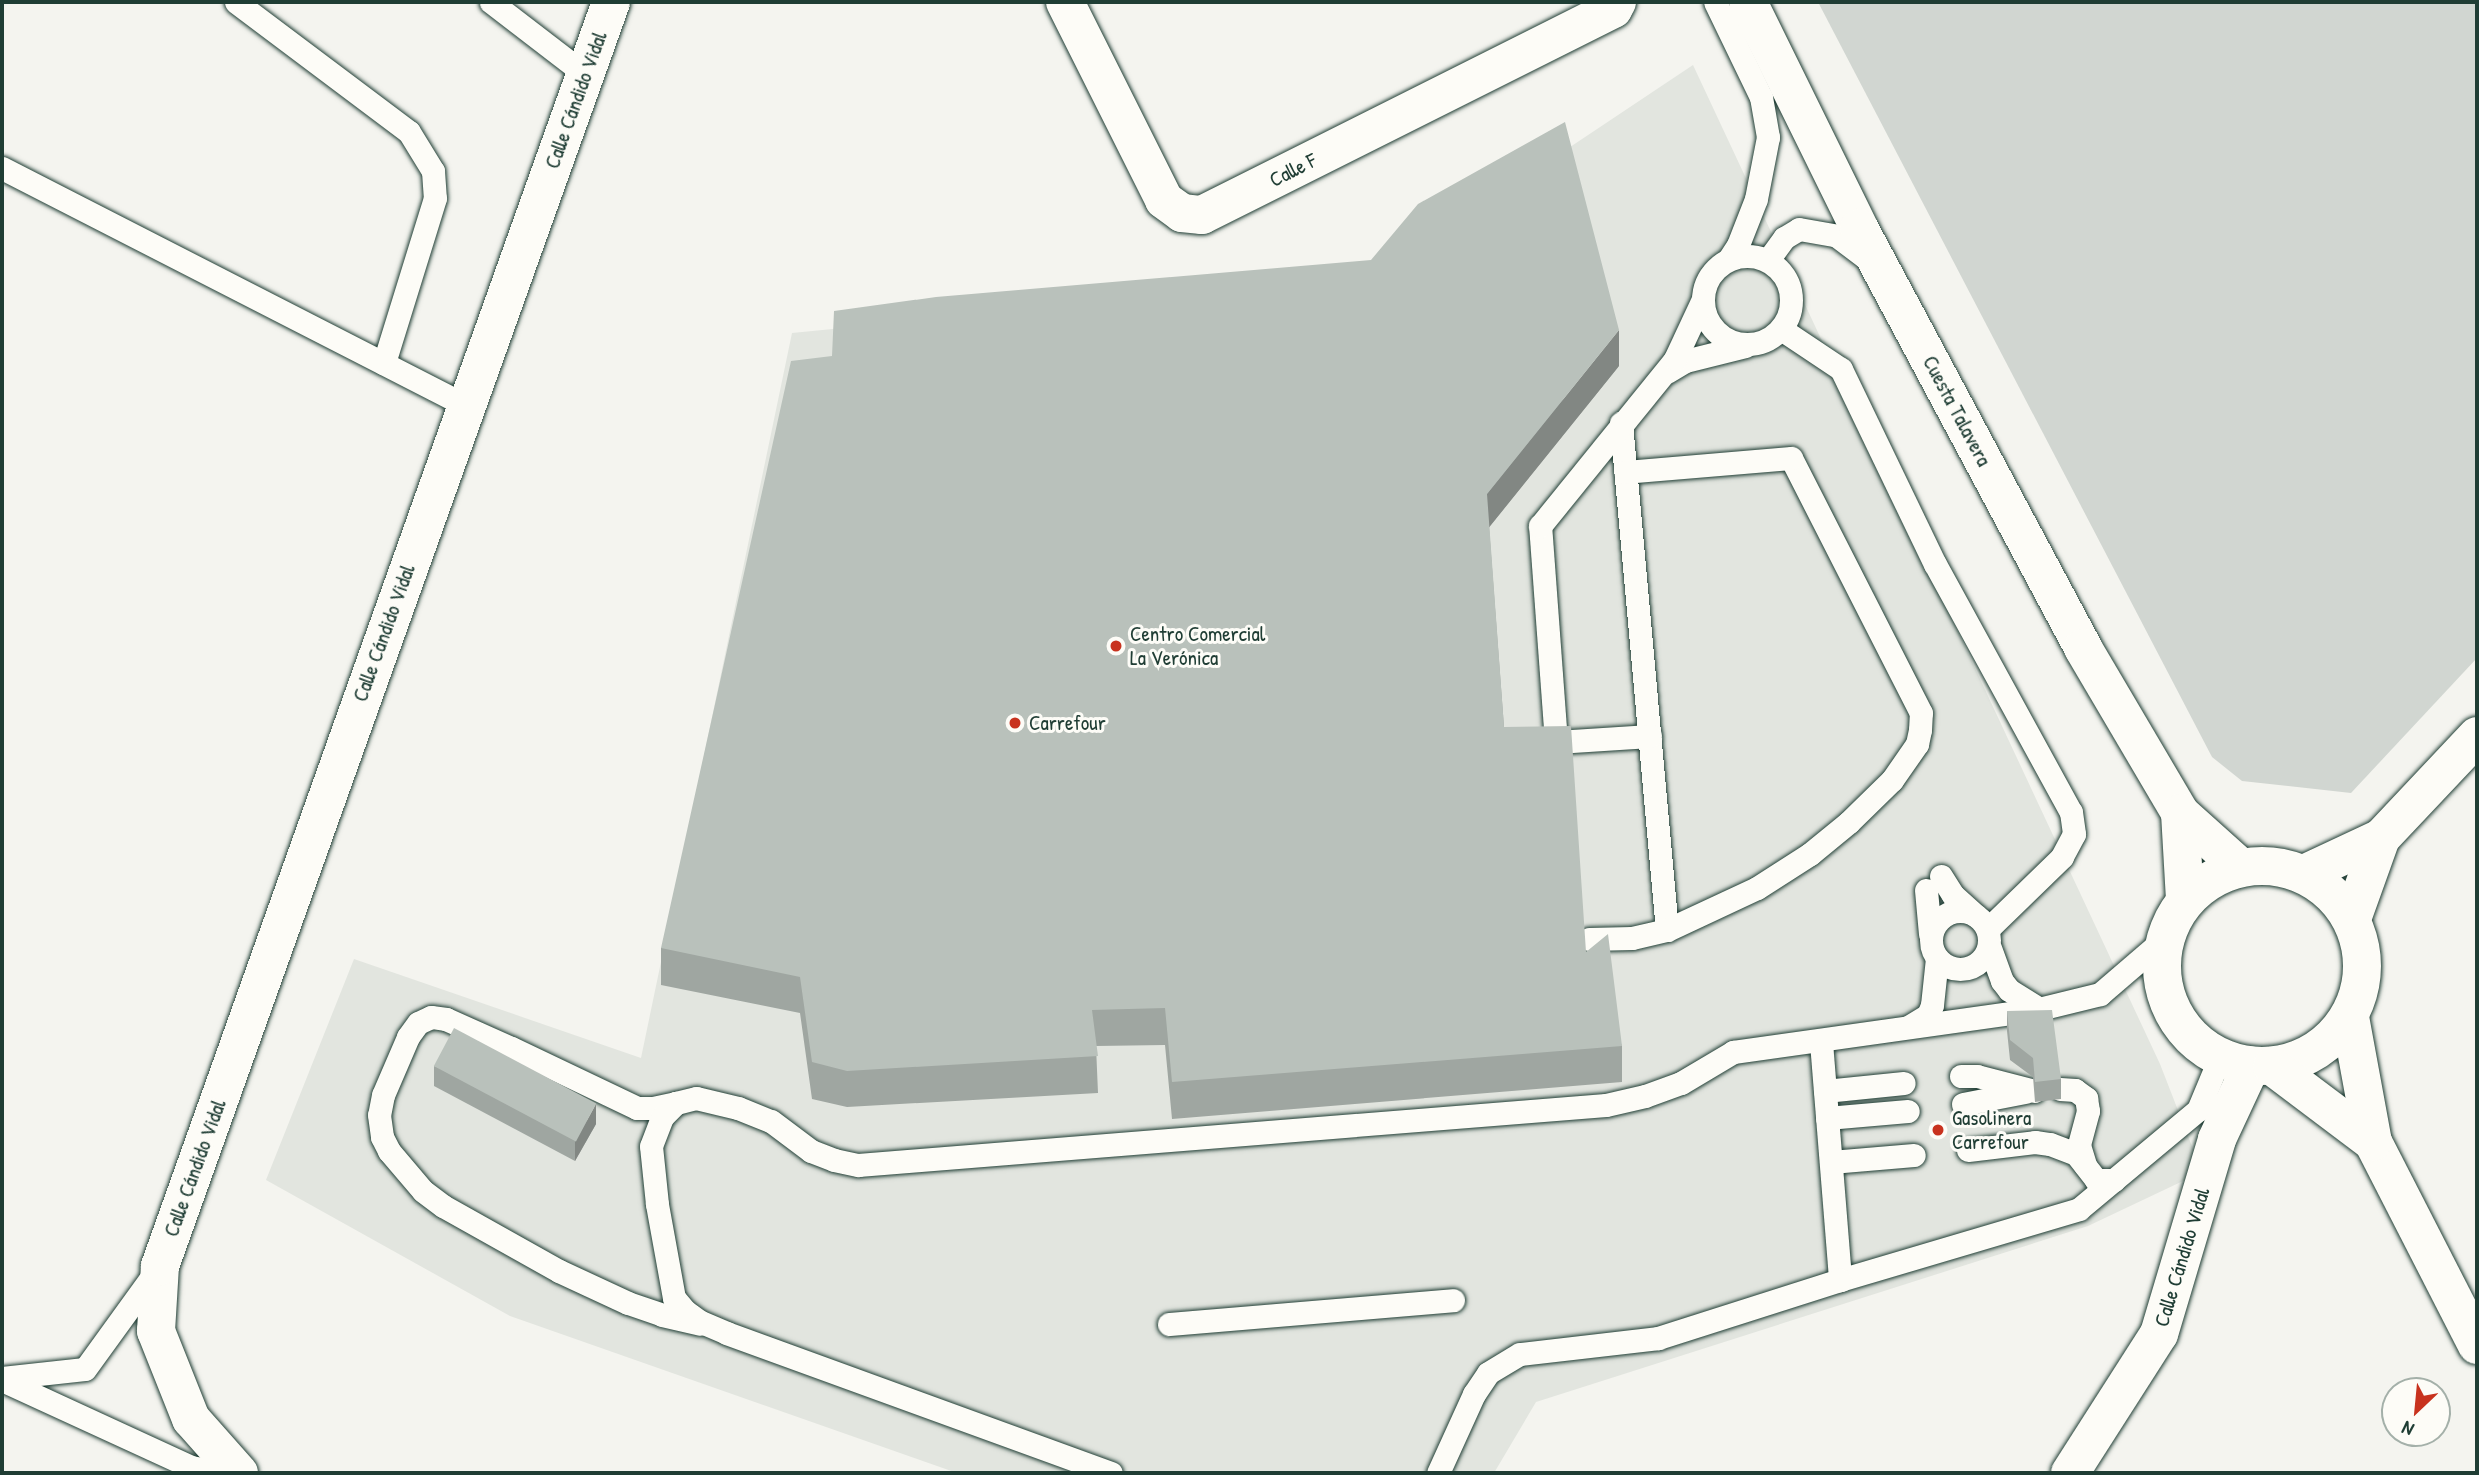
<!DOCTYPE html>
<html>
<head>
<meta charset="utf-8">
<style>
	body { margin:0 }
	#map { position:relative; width:2479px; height:1475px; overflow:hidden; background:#f4f4ef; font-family:"Patrick Hand",sans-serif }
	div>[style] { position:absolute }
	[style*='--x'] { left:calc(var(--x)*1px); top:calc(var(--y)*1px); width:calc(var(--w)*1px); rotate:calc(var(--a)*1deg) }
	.built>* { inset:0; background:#e2e5df }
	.green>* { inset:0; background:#d1d6d1 }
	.roads { filter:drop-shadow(0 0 2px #1f3d34) drop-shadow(0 0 2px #1f3d34) }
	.lane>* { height:23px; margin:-11.5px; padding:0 11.5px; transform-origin:11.5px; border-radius:11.5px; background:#fdfcf7 }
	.lane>.ring { margin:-11.5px; padding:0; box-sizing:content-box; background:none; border:23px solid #fdfcf7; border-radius:50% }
	.street>* { height:38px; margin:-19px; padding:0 19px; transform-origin:19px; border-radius:19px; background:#fdfcf7 }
	.secondary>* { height:38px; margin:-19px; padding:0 19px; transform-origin:19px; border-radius:19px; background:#fdfcf7 }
	.secondary>.ring { margin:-19px; padding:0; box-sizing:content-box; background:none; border:38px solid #fdfcf7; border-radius:50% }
	.wall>* { inset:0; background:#9fa6a1 }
	.shaded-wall>* { inset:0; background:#828783 }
	.building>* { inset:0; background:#b9c1bb; transform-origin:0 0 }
	.dots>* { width:19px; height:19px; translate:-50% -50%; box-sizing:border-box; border:4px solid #fdfcf7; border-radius:50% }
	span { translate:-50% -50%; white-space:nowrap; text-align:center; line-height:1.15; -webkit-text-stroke:6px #fdfcf7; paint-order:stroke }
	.street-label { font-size:21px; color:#1f3d34 }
	.poi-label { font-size:21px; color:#1f3d34 }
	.left { translate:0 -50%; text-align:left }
	.frame { position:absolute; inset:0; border:4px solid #1f3d34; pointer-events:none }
	.north { position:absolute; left:2381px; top:1377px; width:70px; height:70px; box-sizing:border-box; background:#fdfcf7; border:2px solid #a4b0a9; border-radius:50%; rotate:206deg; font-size:19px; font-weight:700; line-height:28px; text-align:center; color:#1f3d34 }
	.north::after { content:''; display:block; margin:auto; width:24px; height:32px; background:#c8321e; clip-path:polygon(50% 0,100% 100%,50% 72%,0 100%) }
</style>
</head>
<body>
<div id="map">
	<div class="built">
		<div style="clip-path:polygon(1693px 65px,2160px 1064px,2202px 1172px,2088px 1226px,1536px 1402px,1494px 1473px,957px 1473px,510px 1316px,266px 1180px,354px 959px,641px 1058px,792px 333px,1378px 275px)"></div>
	</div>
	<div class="green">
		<div style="clip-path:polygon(1818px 2px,2477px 2px,2477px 658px,2351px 793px,2242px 781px,2212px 757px)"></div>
	</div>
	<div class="roads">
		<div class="lane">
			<div style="--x:236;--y:2;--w:216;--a:36.9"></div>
			<div style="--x:409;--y:132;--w:46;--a:58.4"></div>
			<div style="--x:433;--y:171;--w:27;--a:86"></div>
			<div style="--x:435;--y:198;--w:173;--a:107.2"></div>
			<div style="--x:491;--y:2;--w:118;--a:37.5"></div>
			<div style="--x:1715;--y:2;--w:106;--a:64.2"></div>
			<div style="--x:1761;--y:97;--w:41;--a:80.1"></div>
			<div style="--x:1768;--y:137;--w:63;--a:101"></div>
			<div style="--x:1756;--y:199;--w:49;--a:111.4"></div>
			<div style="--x:1738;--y:245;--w:17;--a:123"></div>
			<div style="--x:2;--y:168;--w:520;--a:27.11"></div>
			<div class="ring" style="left:1703px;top:256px;width:65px;height:65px"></div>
			<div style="--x:1768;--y:260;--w:27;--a:-54"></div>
			<div style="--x:1784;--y:238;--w:17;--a:-31"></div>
			<div style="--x:1799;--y:229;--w:39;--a:10"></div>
			<div style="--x:1837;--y:236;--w:39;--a:37"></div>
			<div style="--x:1781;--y:329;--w:72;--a:33.7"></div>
			<div style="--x:1841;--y:369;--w:216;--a:64.3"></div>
			<div style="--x:1935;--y:564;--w:283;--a:61.3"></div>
			<div style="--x:2071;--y:812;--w:22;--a:82"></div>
			<div style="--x:2074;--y:834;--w:26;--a:118"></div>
			<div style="--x:2062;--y:857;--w:102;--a:135.8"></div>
			<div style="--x:1667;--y:372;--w:21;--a:-31"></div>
			<div style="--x:1685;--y:361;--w:62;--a:-14"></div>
			<div style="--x:1621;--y:423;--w:509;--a:84.82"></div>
			<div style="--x:1650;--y:736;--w:94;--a:176.3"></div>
			<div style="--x:1556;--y:742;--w:217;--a:-94.2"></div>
			<div style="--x:1540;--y:526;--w:215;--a:-51"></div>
			<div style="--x:1675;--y:359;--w:64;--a:-65"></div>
			<div style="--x:1941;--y:876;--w:22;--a:58"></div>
			<div style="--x:1953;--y:895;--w:31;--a:42"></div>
			<div style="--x:1926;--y:890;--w:44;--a:84.8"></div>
			<div class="ring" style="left:1931px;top:911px;width:35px;height:35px"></div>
			<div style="--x:1589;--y:939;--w:43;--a:-1.3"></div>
			<div style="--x:1632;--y:938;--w:36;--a:-13"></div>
			<div style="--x:1667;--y:930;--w:99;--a:-25"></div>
			<div style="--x:1757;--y:888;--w:63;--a:-32.7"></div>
			<div style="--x:1810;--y:854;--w:50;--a:-39.4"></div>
			<div style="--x:1849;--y:822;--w:60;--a:-44.3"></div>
			<div style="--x:1892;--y:780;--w:44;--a:-55.2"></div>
			<div style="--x:1917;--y:744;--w:14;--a:-78"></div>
			<div style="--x:1920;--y:730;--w:17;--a:-87"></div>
			<div style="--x:1921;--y:713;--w:286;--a:-117"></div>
			<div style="--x:1791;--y:458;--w:166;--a:175.2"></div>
			<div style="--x:1990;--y:948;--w:35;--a:70"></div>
			<div style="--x:2002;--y:981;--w:11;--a:52"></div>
			<div style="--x:2009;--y:990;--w:36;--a:32"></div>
			<div style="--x:1908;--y:1027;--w:23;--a:-31"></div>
			<div style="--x:1928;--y:1015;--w:11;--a:-68"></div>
			<div style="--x:1932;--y:1005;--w:47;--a:-83.9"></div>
			<div style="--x:1821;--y:1042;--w:239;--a:85.4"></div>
			<div style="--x:1840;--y:1280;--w:249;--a:-16.5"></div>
			<div style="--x:2079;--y:1209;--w:155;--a:-39.8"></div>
			<div style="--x:2198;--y:1110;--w:57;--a:-67.5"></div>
			<div style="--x:1961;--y:1076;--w:16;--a:0"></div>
			<div style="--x:1977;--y:1076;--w:59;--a:14.7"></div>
			<div style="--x:2060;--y:1089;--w:15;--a:4"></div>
			<div style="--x:2075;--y:1090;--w:14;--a:36"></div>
			<div style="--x:2086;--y:1098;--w:13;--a:81"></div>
			<div style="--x:2088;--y:1111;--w:35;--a:105"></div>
			<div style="--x:2079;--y:1145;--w:21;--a:73"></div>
			<div style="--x:1825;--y:1091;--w:79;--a:-5.8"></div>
			<div style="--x:676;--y:1103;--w:25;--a:168"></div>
			<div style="--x:652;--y:1108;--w:15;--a:180"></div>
			<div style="--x:637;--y:1108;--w:140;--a:-154.5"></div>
			<div style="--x:511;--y:1048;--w:71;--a:-156"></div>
			<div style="--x:446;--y:1019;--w:15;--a:-172"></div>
			<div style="--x:431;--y:1017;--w:14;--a:155"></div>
			<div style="--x:418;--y:1023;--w:17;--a:126"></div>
			<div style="--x:408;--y:1037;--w:63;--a:113.3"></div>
			<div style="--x:383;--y:1095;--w:20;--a:101"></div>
			<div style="--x:379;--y:1115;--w:22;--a:82"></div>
			<div style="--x:382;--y:1137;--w:16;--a:63"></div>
			<div style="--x:389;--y:1151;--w:52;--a:49.6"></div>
			<div style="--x:423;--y:1191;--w:25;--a:37"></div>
			<div style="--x:443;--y:1206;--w:133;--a:29.3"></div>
			<div style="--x:559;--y:1271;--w:76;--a:24.9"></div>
			<div style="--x:628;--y:1303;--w:36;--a:19"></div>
			<div style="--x:662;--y:1315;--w:39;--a:13"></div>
			<div style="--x:1963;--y:1104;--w:63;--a:-11"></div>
			<div style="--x:1827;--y:1118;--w:81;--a:-4.9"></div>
			<div style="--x:1968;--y:1150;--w:67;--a:-6.8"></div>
			<div style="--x:2035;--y:1142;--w:15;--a:8"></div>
			<div style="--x:2050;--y:1144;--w:28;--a:21"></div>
			<div style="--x:2076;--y:1154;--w:33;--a:52"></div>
			<div style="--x:2096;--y:1180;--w:18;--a:0"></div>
			<div style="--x:1831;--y:1162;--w:83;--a:-4.8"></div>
			<div style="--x:1169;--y:1324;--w:285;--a:-4.8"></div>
			<div style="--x:2;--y:1378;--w:83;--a:-6.2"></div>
			<div style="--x:85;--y:1369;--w:121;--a:-54.1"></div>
			<div style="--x:2;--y:1380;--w:208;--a:24.7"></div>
			<div style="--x:191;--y:1467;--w:34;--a:10"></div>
			<div style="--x:1111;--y:1473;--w:409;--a:-160"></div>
			<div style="--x:727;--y:1333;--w:30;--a:-157"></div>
			<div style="--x:699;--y:1321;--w:17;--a:-144"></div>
			<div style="--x:685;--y:1311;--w:17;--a:-130"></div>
			<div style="--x:674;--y:1298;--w:96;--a:-100.3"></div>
			<div style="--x:657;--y:1204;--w:58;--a:-95.9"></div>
			<div style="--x:651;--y:1146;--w:31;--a:-69"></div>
			<div style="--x:662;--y:1117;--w:20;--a:-45"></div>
			<div style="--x:676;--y:1103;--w:21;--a:-14"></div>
			<div style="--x:696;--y:1098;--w:43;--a:13.4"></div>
			<div style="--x:738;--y:1108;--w:35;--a:22"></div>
			<div style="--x:771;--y:1121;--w:50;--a:36.9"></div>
			<div style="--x:811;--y:1151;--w:25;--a:21"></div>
			<div style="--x:834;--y:1160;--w:25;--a:12"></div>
			<div style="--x:858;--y:1165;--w:750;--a:-4.59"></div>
			<div style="--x:1606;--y:1105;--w:40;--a:-13"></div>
			<div style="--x:1645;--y:1096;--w:38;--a:-20"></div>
			<div style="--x:1681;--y:1083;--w:61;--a:-30.8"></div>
			<div style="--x:1733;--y:1052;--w:309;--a:-8"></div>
			<div style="--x:2039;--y:1009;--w:63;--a:-13.8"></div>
			<div style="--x:2100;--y:994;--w:86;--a:-40.7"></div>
			<div style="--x:1438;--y:1473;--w:87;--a:-65.5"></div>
			<div style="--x:1474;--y:1394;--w:25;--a:-56"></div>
			<div style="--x:1488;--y:1373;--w:37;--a:-31"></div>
			<div style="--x:1520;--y:1354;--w:139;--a:-6.6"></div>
			<div style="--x:1658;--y:1338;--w:191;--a:-17.7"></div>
		</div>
		<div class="street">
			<div style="--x:1065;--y:2;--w:221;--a:63.4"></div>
			<div style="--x:1164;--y:200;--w:22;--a:36"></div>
			<div style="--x:1182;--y:213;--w:20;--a:6"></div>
			<div style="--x:1202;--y:215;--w:460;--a:-26.6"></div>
			<div style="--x:1613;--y:9;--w:8;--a:-60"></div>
			<div style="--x:239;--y:1473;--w:72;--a:-131.6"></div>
			<div style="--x:191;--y:1419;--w:95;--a:-111.7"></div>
			<div style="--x:156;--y:1331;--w:65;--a:-86.5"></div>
			<div style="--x:160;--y:1266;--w:1342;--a:-70.36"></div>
			<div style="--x:2070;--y:1473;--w:165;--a:-57.4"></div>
			<div style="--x:2159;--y:1334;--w:203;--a:-73.4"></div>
			<div style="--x:2217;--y:1139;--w:81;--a:-65"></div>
		</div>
		<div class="secondary">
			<div style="--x:1748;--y:2;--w:252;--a:63.8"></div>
			<div style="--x:1859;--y:228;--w:476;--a:61.9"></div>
			<div style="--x:2083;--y:648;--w:191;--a:59.5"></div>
			<div style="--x:2180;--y:813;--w:81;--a:42"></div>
			<div style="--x:2180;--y:813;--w:87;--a:86.7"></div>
			<div class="ring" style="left:2162px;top:866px;width:162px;height:162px"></div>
			<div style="--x:2304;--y:874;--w:85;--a:-25.1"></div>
			<div style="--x:2381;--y:838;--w:140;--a:-46.7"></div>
			<div style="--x:2352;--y:919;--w:86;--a:-70.3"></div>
			<div style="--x:2350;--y:1017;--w:127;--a:79.6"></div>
			<div style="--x:2373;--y:1142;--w:228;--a:62.9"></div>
			<div style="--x:2272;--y:1066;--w:126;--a:37"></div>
		</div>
	</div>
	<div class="wall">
		<div style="clip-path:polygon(1619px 366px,1489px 527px,1504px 727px,1586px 952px,1622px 1046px,1622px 1082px,1172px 1119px,1165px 1045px,1096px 1046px,1098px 1093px,847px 1107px,812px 1099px,800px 1013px,661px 985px,661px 948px)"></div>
		<div style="clip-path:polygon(2007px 1011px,2061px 1079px,2061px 1099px,2035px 1102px,2033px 1077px,2010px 1060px,2007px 1031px)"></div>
		<div style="clip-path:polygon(434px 1066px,596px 1124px,575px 1161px,434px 1086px)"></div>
	</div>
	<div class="shaded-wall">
		<div style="clip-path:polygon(1619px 330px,1619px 366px,1487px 530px,1487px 494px)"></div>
		<div style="clip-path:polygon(596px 1104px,596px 1124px,575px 1161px,575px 1142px)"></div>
	</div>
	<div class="building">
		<div style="clip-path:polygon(1565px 122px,1619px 330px,1487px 494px,1504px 727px,1571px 726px,1586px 952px,1608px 934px,1622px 1046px,1172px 1082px,1165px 1008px,1092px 1010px,1098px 1056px,847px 1071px,812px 1062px,800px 977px,661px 948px,791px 361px,832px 356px,834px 311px,936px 297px,1371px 260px,1418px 204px)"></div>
		<div style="clip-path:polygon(2052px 1010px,2061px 1079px,2035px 1082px,2033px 1058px,2010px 1040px,2007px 1011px)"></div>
		<div style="left:454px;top:1028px;width:161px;height:43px;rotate:28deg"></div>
	</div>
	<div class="dots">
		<div style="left:1116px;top:646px;background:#c8321e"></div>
		<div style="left:1015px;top:723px;background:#c8321e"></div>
		<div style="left:1938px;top:1130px;background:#c8321e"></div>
	</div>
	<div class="street-label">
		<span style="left:576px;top:100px;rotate:-70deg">Calle Cándido Vidal</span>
		<span style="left:1293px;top:170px;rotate:-27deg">Calle F</span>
		<span style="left:1957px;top:411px;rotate:62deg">Cuesta Talavera</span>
		<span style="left:384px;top:633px;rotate:-70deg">Calle Cándido Vidal</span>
		<span style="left:195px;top:1168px;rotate:-70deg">Calle Cándido Vidal</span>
		<span style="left:2182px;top:1257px;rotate:-73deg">Calle Cándido Vidal</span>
	</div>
	<div class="poi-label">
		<span class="left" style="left:1130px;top:646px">Centro Comercial<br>La Verónica</span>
		<span class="left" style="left:1029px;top:723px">Carrefour</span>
		<span class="left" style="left:1952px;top:1130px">Gasolinera<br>Carrefour</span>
	</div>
	<div class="frame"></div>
	<div class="north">N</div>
</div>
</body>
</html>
